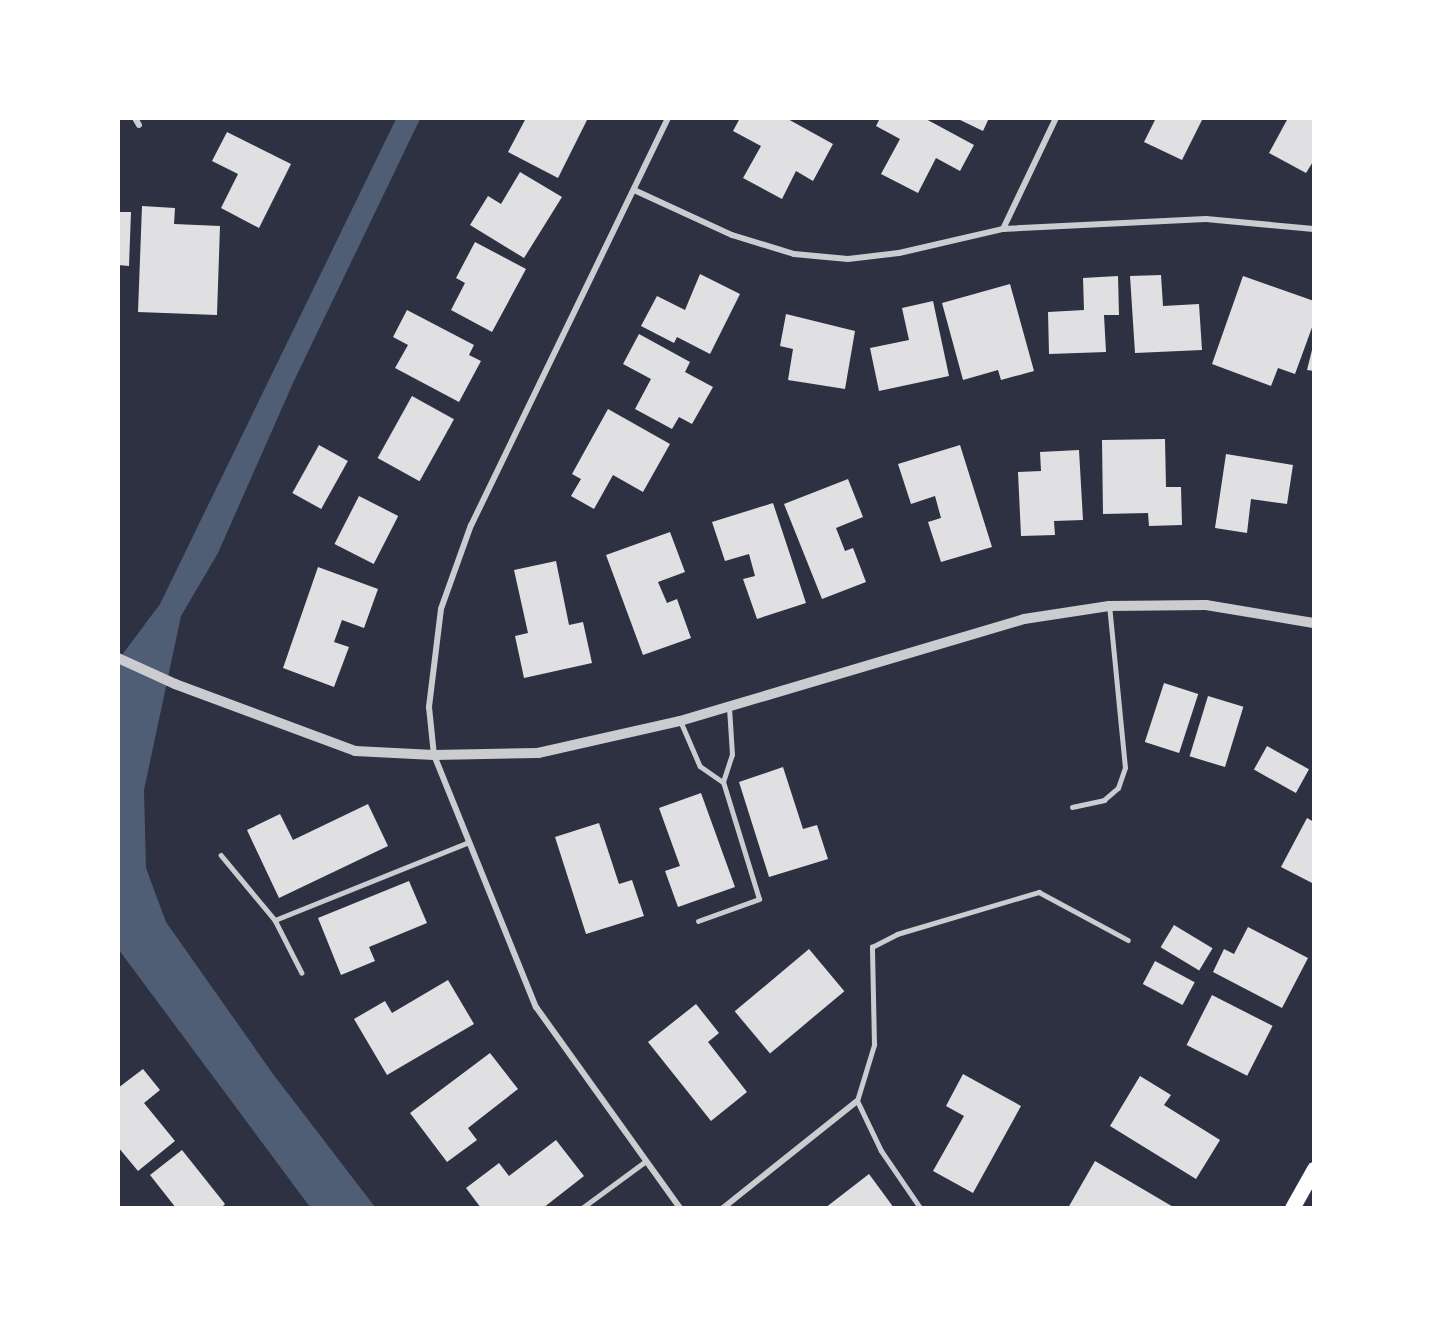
<!DOCTYPE html>
<html>
<head>
<meta charset="utf-8">
<style>
	body { margin:0 }
	#map { position:relative; width:1432px; height:1326px; overflow:hidden; background:#2d3142; font-family:"DejaVu Sans",sans-serif }
	div>[style] { position:absolute }
	[style*='--x'] { left:calc(var(--x)*1px); top:calc(var(--y)*1px); width:calc(var(--w)*1px); rotate:calc(var(--a)*1deg) }
	.water>* { inset:0; background:#4f5d75 }
	.building>* { inset:0; background:#e0e0e3; transform-origin:0 0 }
	.service>* { height:4.5px; margin:-2.25px; padding:0 2.25px; transform-origin:2.25px; border-radius:2.25px; background:#caccd0 }
	.minor>* { height:6px; margin:-3px; padding:0 3px; transform-origin:3px; border-radius:3px; background:#caccd0 }
	.tertiary>* { height:10px; margin:-5px; padding:0 5px; transform-origin:5px; border-radius:5px; background:#caccd0 }
	.primary>* { height:15px; margin:-7.5px; padding:0 7.5px; transform-origin:7.5px; border-radius:7.5px; background:#fff }
	span { translate:-50% -50%; white-space:nowrap; text-align:center; line-height:1.15; -webkit-text-stroke:5px #fff; paint-order:stroke }
	.frame { position:absolute; inset:0; border:120px solid #fff; pointer-events:none }
</style>
</head>
<body>
<div id="map">
	<div class="water">
		<div style="clip-path:polygon(396px 119px,420px 119px,293px 383px,218px 553px,181px 616px,144px 790px,146px 868px,166px 922px,273px 1074px,375px 1207px,310px 1207px,119px 950px,119px 659px,160px 604px)"></div>
	</div>
	<div class="building">
		<div style="clip-path:polygon(526px 118px,588px 118px,558px 178px,508px 152px)"></div>
		<div style="clip-path:polygon(740px 118px,786px 118px,833px 144px,813px 181px,796px 171px,782px 199px,743px 178px,761px 146px,733px 131px)"></div>
		<div style="clip-path:polygon(880px 118px,924px 118px,974px 145px,960px 171px,936px 158px,918px 193px,881px 174px,900px 139px,876px 126px)"></div>
		<div style="clip-path:polygon(956px 118px,989px 118px,983px 131px)"></div>
		<div style="clip-path:polygon(1156px 118px,1203px 118px,1182px 160px,1144px 142px)"></div>
		<div style="clip-path:polygon(1288px 118px,1314px 118px,1314px 160px,1306px 173px,1269px 153px)"></div>
		<div style="clip-path:polygon(227px 132px,291px 164px,259px 228px,221px 208px,238px 174px,212px 161px)"></div>
		<div style="clip-path:polygon(520px 172px,562px 197px,524px 258px,470px 225px,488px 196px,501px 204px)"></div>
		<div style="clip-path:polygon(142px 206px,175px 208px,174px 224px,220px 226px,217px 315px,138px 312px)"></div>
		<div style="clip-path:polygon(118px 212px,131px 212px,129px 266px,118px 265px)"></div>
		<div style="clip-path:polygon(475px 242px,526px 269px,492px 332px,451px 310px,465px 283px,456px 278px)"></div>
		<div style="clip-path:polygon(700px 274px,740px 294px,710px 354px,677px 337px,674px 343px,641px 326px,657px 296px,685px 310px)"></div>
		<div style="clip-path:polygon(1161px 275px,1163px 306px,1199px 304px,1202px 350px,1135px 353px,1130px 276px)"></div>
		<div style="clip-path:polygon(1118px 276px,1119px 315px,1104px 315px,1106px 352px,1049px 354px,1048px 312px,1084px 310px,1083px 278px)"></div>
		<div style="clip-path:polygon(1243px 276px,1314px 301px,1314px 322px,1295px 374px,1278px 368px,1271px 386px,1212px 364px)"></div>
		<div style="clip-path:polygon(1010px 284px,1034px 371px,1001px 380px,998px 370px,963px 380px,942px 303px)"></div>
		<div style="clip-path:polygon(933px 301px,949px 376px,879px 391px,870px 348px,909px 340px,902px 308px)"></div>
		<div style="clip-path:polygon(407px 310px,474px 345px,469px 355px,481px 361px,459px 402px,395px 368px,408px 345px,393px 337px)"></div>
		<div style="clip-path:polygon(786px 314px,855px 331px,845px 389px,788px 380px,793px 349px,780px 346px)"></div>
		<div style="clip-path:polygon(639px 334px,690px 362px,685px 372px,713px 387px,692px 424px,679px 417px,672px 429px,635px 409px,651px 379px,623px 364px)"></div>
		<div style="clip-path:polygon(1313px 346px,1314px 346px,1314px 371px,1307px 370px)"></div>
		<div style="left:412px;top:396px;width:48px;height:71px;rotate:29deg"></div>
		<div style="clip-path:polygon(608px 409px,670px 444px,643px 492px,613px 475px,594px 509px,571px 496px,581px 479px,572px 474px)"></div>
		<div style="clip-path:polygon(1165px 439px,1166px 487px,1181px 487px,1182px 525px,1149px 526px,1148px 513px,1103px 514px,1102px 440px)"></div>
		<div style="left:319px;top:445px;width:33px;height:55px;rotate:29deg"></div>
		<div style="clip-path:polygon(960px 445px,992px 547px,941px 562px,928px 522px,941px 518px,935px 496px,911px 504px,898px 464px)"></div>
		<div style="clip-path:polygon(1079px 450px,1083px 520px,1054px 521px,1055px 535px,1021px 536px,1018px 472px,1041px 471px,1040px 452px)"></div>
		<div style="clip-path:polygon(1226px 454px,1293px 465px,1287px 504px,1251px 499px,1247px 533px,1215px 528px)"></div>
		<div style="clip-path:polygon(848px 479px,863px 517px,836px 528px,845px 551px,853px 548px,866px 582px,822px 599px,784px 504px)"></div>
		<div style="left:359px;top:496px;width:44px;height:54px;rotate:27deg"></div>
		<div style="clip-path:polygon(773px 503px,806px 603px,757px 619px,743px 579px,755px 576px,749px 554px,725px 561px,712px 522px)"></div>
		<div style="clip-path:polygon(670px 532px,685px 572px,658px 582px,667px 603px,677px 599px,691px 638px,643px 655px,606px 555px)"></div>
		<div style="clip-path:polygon(556px 561px,569px 625px,583px 622px,592px 663px,524px 678px,515px 636px,528px 633px,514px 570px)"></div>
		<div style="clip-path:polygon(318px 567px,378px 589px,364px 628px,342px 620px,334px 642px,349px 647px,334px 687px,283px 668px)"></div>
		<div style="left:1164px;top:683px;width:36px;height:62px;rotate:18deg"></div>
		<div style="left:1208px;top:696px;width:37px;height:63px;rotate:17deg"></div>
		<div style="left:1267px;top:746px;width:48px;height:27px;rotate:29deg"></div>
		<div style="clip-path:polygon(783px 767px,803px 829px,817px 825px,828px 859px,769px 877px,739px 782px)"></div>
		<div style="clip-path:polygon(701px 793px,735px 887px,678px 907px,665px 871px,680px 866px,659px 808px)"></div>
		<div style="clip-path:polygon(368px 804px,388px 846px,279px 898px,247px 830px,280px 814px,293px 840px)"></div>
		<div style="clip-path:polygon(1307px 818px,1314px 822px,1314px 884px,1281px 867px)"></div>
		<div style="clip-path:polygon(599px 823px,619px 884px,632px 880px,644px 916px,586px 934px,555px 837px)"></div>
		<div style="clip-path:polygon(409px 881px,427px 923px,369px 947px,375px 961px,341px 975px,318px 918px)"></div>
		<div style="left:1174px;top:925px;width:45px;height:26px;rotate:31deg"></div>
		<div style="clip-path:polygon(1248px 927px,1308px 958px,1282px 1008px,1213px 972px,1224px 949px,1234px 954px)"></div>
		<div style="left:809px;top:949px;width:55px;height:97px;rotate:50deg"></div>
		<div style="left:1155px;top:961px;width:45px;height:26px;rotate:28deg"></div>
		<div style="clip-path:polygon(448px 980px,474px 1024px,387px 1075px,354px 1019px,385px 1001px,392px 1013px)"></div>
		<div style="left:1212px;top:995px;width:68px;height:56px;rotate:27deg"></div>
		<div style="clip-path:polygon(696px 1004px,719px 1033px,708px 1042px,747px 1092px,711px 1121px,648px 1042px)"></div>
		<div style="clip-path:polygon(490px 1053px,518px 1089px,468px 1128px,477px 1140px,447px 1162px,410px 1113px)"></div>
		<div style="clip-path:polygon(143px 1069px,160px 1090px,144px 1103px,175px 1141px,138px 1171px,118px 1147px,118px 1088px)"></div>
		<div style="clip-path:polygon(963px 1074px,1021px 1106px,973px 1193px,933px 1171px,964px 1116px,946px 1106px)"></div>
		<div style="clip-path:polygon(1140px 1076px,1171px 1095px,1164px 1105px,1220px 1140px,1196px 1179px,1110px 1126px)"></div>
		<div style="clip-path:polygon(556px 1140px,584px 1176px,543px 1208px,481px 1208px,466px 1188px,499px 1163px,509px 1176px)"></div>
		<div style="clip-path:polygon(182px 1150px,225px 1204px,221px 1208px,176px 1208px,150px 1175px)"></div>
		<div style="clip-path:polygon(1095px 1161px,1175px 1208px,1068px 1208px)"></div>
		<div style="clip-path:polygon(869px 1174px,894px 1208px,825px 1208px)"></div>
	</div>
	<div class="service">
		<div style="--x:681;--y:722;--w:48;--a:66.6"></div>
		<div style="--x:700;--y:766;--w:28;--a:35"></div>
		<div style="--x:1072;--y:807;--w:33;--a:-12"></div>
		<div style="--x:1104;--y:800;--w:18;--a:-41"></div>
		<div style="--x:1118;--y:788;--w:21;--a:-71"></div>
		<div style="--x:1125;--y:768;--w:163;--a:-95.6"></div>
		<div style="--x:221;--y:855;--w:85;--a:50.3"></div>
		<div style="--x:275;--y:920;--w:209;--a:-21.9"></div>
		<div style="--x:275;--y:920;--w:59;--a:63"></div>
		<div style="--x:698;--y:921;--w:65;--a:-19.8"></div>
		<div style="--x:759;--y:899;--w:122;--a:-107.1"></div>
		<div style="--x:723;--y:782;--w:28;--a:-72"></div>
		<div style="--x:732;--y:755;--w:48;--a:-93.6"></div>
		<div style="--x:582;--y:1208;--w:79;--a:-36.3"></div>
		<div style="--x:920;--y:1208;--w:69;--a:-124.4"></div>
		<div style="--x:881;--y:1151;--w:55;--a:-115.6"></div>
		<div style="--x:857;--y:1101;--w:59;--a:-73.1"></div>
		<div style="--x:874;--y:1045;--w:98;--a:-91.2"></div>
		<div style="--x:872;--y:947;--w:28;--a:-27"></div>
		<div style="--x:897;--y:934;--w:148;--a:-16.5"></div>
		<div style="--x:1039;--y:892;--w:101;--a:28.3"></div>
	</div>
	<div class="minor">
		<div style="--x:135;--y:118;--w:8;--a:60"></div>
		<div style="--x:668;--y:118;--w:452;--a:115.8"></div>
		<div style="--x:471;--y:525;--w:89;--a:109.7"></div>
		<div style="--x:441;--y:609;--w:99;--a:97"></div>
		<div style="--x:429;--y:707;--w:48;--a:84.1"></div>
		<div style="--x:434;--y:755;--w:272;--a:68"></div>
		<div style="--x:536;--y:1007;--w:247;--a:54.4"></div>
		<div style="--x:634;--y:190;--w:108;--a:24.7"></div>
		<div style="--x:732;--y:235;--w:65;--a:17"></div>
		<div style="--x:794;--y:254;--w:54;--a:5.3"></div>
		<div style="--x:848;--y:259;--w:51;--a:-6.7"></div>
		<div style="--x:899;--y:253;--w:107;--a:-13"></div>
		<div style="--x:1003;--y:229;--w:203;--a:-2.8"></div>
		<div style="--x:1206;--y:219;--w:108;--a:5.3"></div>
		<div style="--x:1003;--y:229;--w:123;--a:-64.5"></div>
		<div style="--x:723;--y:1208;--w:171;--a:-38.6"></div>
	</div>
	<div class="tertiary">
		<div style="--x:118;--y:658;--w:63;--a:24.5"></div>
		<div style="--x:175;--y:684;--w:192;--a:20.4"></div>
		<div style="--x:355;--y:751;--w:79;--a:2.9"></div>
		<div style="--x:434;--y:755;--w:104;--a:-1.1"></div>
		<div style="--x:538;--y:753;--w:146;--a:-12.7"></div>
		<div style="--x:680;--y:721;--w:359;--a:-16.5"></div>
		<div style="--x:1024;--y:619;--w:86;--a:-8.7"></div>
		<div style="--x:1109;--y:606;--w:97;--a:-0.6"></div>
		<div style="--x:1206;--y:605;--w:109;--a:9.5"></div>
	</div>
	<div class="primary">
		<div style="--x:1292;--y:1208;--w:45;--a:-60.6"></div>
	</div>
	<div class="frame"></div>
</div>
</body>
</html>
